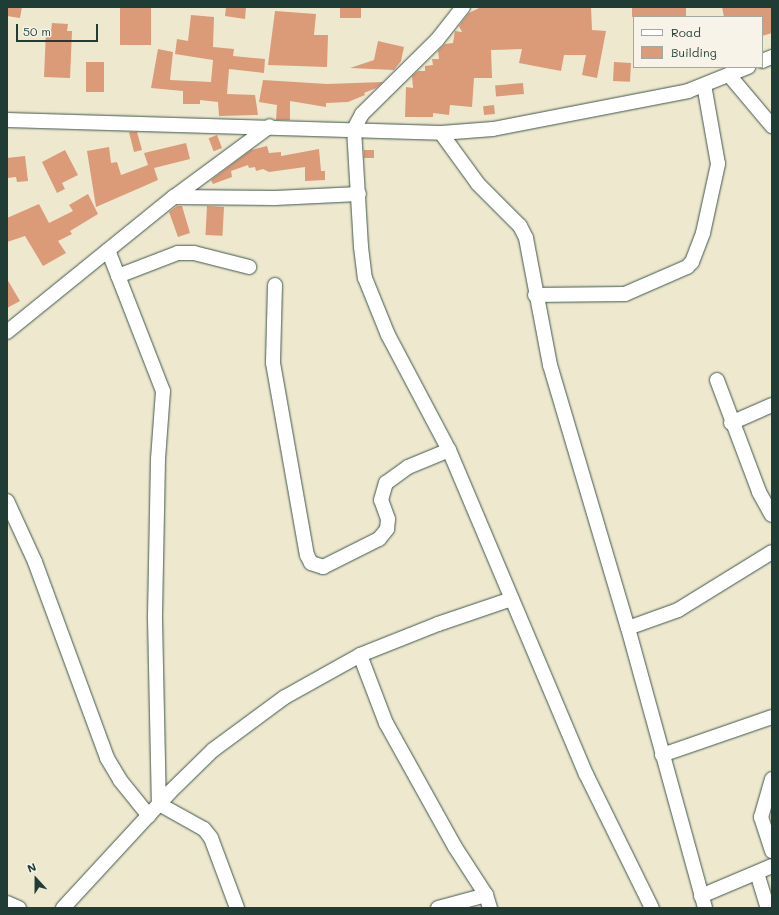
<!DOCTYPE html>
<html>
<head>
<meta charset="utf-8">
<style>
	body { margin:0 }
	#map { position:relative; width:779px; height:915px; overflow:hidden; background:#eee8ce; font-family:Mali,sans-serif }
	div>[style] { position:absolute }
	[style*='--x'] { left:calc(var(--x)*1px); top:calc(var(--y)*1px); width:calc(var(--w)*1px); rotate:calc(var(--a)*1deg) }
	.building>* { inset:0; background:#db9a78; transform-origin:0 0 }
	.roads { filter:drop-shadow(0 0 1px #3e574b) drop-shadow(0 0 1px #3e574b) }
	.minor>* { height:14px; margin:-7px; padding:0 7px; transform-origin:7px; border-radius:7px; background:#fff }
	span { translate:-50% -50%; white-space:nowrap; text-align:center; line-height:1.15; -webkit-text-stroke:3.5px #f7f3e8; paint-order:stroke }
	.frame { position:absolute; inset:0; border:8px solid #1f3d34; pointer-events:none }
	.legend { position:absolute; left:633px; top:16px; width:130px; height:52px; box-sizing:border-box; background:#f7f3e8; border:1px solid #a1aaa0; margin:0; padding:5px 7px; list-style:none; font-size:12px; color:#1f3d34 }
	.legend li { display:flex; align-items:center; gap:8px; height:20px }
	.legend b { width:20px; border:1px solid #a1aaa0 }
	.north { position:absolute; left:16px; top:859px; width:40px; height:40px; -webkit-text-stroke:3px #f7f3e8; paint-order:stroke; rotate:339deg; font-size:11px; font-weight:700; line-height:16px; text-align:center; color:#1f3d34 }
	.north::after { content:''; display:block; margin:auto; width:14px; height:18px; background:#1f3d34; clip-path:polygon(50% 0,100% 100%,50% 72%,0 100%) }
	.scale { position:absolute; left:16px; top:24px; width:82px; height:18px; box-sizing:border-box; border:2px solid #1f3d34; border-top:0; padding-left:5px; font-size:12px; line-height:14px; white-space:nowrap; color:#1f3d34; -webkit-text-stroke:3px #f7f3e8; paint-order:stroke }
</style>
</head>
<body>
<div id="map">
	<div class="building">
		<div style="clip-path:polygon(7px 7px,22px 7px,20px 18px,7px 16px)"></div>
		<div style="left:120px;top:7px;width:31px;height:38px"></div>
		<div style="clip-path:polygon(226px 7px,246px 7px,245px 19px,225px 16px)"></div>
		<div style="left:340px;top:7px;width:21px;height:11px"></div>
		<div style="clip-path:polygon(481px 7px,591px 7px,592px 30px,606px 31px,597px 78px,582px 75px,586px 55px,564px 55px,561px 71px,519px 63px,522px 49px,491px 50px,492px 78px,474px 78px,472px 107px,450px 105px,449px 115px,433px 113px,433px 117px,405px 117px,406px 87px,413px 88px,412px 76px,418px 71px,425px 71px,425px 66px,433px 65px,432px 59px,439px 59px,438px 51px,445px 44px,453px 43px,455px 31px,462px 32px,459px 26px,469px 13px)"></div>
		<div style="left:632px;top:7px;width:54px;height:10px"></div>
		<div style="clip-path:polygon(722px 7px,772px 7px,772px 33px,762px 36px,762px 17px,724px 17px)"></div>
		<div style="clip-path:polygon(275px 11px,316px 14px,314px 35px,328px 35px,327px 67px,268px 65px)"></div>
		<div style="clip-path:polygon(191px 15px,214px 17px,213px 47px,234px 49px,233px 56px,265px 59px,264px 73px,229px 69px,227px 94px,255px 95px,258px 115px,219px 116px,218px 102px,200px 100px,200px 104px,183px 104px,183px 91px,151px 88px,158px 49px,173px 52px,170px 80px,211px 82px,213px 60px,175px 54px,177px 39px,188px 41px)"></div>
		<div style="clip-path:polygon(52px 23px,68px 24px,67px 31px,72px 31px,70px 78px,44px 77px,46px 31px,51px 31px)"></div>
		<div style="clip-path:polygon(378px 41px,404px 47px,401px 61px,394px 70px,350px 68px,374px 60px)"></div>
		<div style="left:86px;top:62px;width:18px;height:30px"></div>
		<div style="left:614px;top:62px;width:17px;height:19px;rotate:3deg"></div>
		<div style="clip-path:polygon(263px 80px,327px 84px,383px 82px,376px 88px,364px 93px,365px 95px,348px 102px,326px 103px,326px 107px,290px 101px,290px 120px,276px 120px,277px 105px,259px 102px)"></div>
		<div style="left:523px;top:83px;width:11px;height:28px;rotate:85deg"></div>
		<div style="left:494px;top:105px;width:9px;height:11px;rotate:84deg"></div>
		<div style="clip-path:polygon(129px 132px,137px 132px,142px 150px,134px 152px)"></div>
		<div style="left:217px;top:135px;width:14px;height:9px;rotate:69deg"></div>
		<div style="clip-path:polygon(186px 143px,190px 159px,154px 168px,158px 180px,96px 207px,87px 151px,109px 147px,111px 163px,117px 162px,121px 175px,148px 165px,144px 153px)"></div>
		<div style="clip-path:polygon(267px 146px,269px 153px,281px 152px,281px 156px,319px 149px,321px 171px,325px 171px,325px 180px,305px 181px,305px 167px,269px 172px,263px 169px,256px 171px,255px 167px,249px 168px,248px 165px,231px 171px,232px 177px,213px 184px,211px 180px,251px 150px)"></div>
		<div style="clip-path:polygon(65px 150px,78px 175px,62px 183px,65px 189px,57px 193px,42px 162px)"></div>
		<div style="left:364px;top:150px;width:10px;height:8px"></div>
		<div style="clip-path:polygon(25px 156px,28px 181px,17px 182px,16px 177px,7px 178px,7px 158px)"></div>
		<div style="clip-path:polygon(88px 194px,98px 214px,70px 231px,72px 234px,58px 241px,66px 253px,43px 266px,25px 236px,7px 242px,7px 218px,39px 204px,49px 223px,73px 211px,69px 205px)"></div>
		<div style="clip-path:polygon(177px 206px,182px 206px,190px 233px,178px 237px,169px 212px)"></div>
		<div style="left:207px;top:206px;width:17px;height:29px;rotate:3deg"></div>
		<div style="clip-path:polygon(7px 279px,20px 301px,7px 308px)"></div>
	</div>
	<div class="roads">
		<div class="minor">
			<div style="--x:463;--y:7;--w:42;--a:128.2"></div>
			<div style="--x:437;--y:40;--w:105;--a:135.4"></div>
			<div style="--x:362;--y:114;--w:17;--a:118"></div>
			<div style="--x:354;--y:129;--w:118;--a:86.6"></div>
			<div style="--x:361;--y:247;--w:31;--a:83"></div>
			<div style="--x:365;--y:278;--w:61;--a:68"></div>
			<div style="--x:388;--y:335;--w:130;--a:62.1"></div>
			<div style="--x:449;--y:450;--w:352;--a:67.1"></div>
			<div style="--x:586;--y:774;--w:149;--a:63.8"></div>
			<div style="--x:762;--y:61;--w:11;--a:-22"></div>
			<div style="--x:729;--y:75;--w:67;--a:49.9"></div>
			<div style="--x:7;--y:120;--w:434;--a:1.7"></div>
			<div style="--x:441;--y:133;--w:52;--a:-4.4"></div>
			<div style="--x:493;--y:129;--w:199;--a:-11"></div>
			<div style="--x:688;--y:91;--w:65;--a:-21.8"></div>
			<div style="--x:441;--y:133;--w:63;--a:54"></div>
			<div style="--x:478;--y:184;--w:59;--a:45"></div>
			<div style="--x:520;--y:226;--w:13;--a:63"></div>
			<div style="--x:526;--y:238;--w:129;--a:79.3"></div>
			<div style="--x:550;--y:365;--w:274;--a:73.5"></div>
			<div style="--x:628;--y:628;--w:290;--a:74.6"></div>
			<div style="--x:174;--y:197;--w:101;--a:0.6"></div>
			<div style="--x:275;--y:198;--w:84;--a:-2.7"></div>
			<div style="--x:108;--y:250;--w:151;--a:68.7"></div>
			<div style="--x:163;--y:391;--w:68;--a:94.2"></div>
			<div style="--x:158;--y:459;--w:160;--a:91.1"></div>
			<div style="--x:155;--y:619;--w:185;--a:88.8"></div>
			<div style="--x:159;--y:804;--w:51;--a:29.1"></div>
			<div style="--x:204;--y:829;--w:11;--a:52"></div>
			<div style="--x:211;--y:838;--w:75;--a:69.6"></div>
			<div style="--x:118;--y:276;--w:64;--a:-21"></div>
			<div style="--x:178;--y:253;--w:16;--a:0"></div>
			<div style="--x:194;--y:253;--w:57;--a:14.3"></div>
			<div style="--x:275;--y:285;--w:78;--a:91.5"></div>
			<div style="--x:273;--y:363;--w:195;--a:80"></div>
			<div style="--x:307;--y:555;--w:9;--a:63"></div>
			<div style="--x:311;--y:563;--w:13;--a:18"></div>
			<div style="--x:323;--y:567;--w:63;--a:-26.6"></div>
			<div style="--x:379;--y:539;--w:13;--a:-51"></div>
			<div style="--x:387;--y:529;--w:10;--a:-84"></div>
			<div style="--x:388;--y:519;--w:20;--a:-110"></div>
			<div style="--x:381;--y:500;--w:18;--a:-74"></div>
			<div style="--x:386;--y:483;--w:27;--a:-36"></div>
			<div style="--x:408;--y:467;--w:44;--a:-22.5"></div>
			<div style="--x:535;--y:295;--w:90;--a:-0.6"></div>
			<div style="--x:625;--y:294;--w:68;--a:-23.5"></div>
			<div style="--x:687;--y:267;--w:7;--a:-45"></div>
			<div style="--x:692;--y:262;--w:31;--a:-69"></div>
			<div style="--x:703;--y:233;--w:71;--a:-77.7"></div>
			<div style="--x:718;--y:164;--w:80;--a:-100"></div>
			<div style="--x:7;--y:332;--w:215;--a:-39"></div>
			<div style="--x:174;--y:197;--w:119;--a:-36.5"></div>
			<div style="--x:717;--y:380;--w:120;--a:69.4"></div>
			<div style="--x:759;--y:492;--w:26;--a:61"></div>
			<div style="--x:731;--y:423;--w:45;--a:-23.7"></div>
			<div style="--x:7;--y:501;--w:67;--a:65.3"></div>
			<div style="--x:35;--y:562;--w:209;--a:69.8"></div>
			<div style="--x:107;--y:758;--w:26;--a:59"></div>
			<div style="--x:120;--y:780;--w:46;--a:51.1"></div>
			<div style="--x:628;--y:628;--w:53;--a:-19.8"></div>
			<div style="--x:678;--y:610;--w:110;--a:-31.7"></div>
			<div style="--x:360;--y:655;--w:73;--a:69.1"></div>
			<div style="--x:386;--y:723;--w:142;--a:60.9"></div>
			<div style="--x:455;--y:847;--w:57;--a:57.1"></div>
			<div style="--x:486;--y:895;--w:14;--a:73"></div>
			<div style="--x:662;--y:755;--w:116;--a:-19.1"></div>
			<div style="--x:772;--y:779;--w:40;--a:106"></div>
			<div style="--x:761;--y:817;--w:36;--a:72"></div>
			<div style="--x:757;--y:873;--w:37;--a:73"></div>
			<div style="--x:701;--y:896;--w:77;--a:-22.9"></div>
			<div style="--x:7;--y:903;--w:13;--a:23"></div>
			<div style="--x:63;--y:908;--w:159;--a:-47.3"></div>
			<div style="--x:171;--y:791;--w:59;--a:-44.3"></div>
			<div style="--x:213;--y:750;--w:89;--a:-36.4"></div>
			<div style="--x:285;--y:697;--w:86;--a:-29.2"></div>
			<div style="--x:360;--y:655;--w:84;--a:-21.7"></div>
			<div style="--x:438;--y:624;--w:78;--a:-18.7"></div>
			<div style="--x:438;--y:908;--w:50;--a:-15.2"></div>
		</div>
	</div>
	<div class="frame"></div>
	<ul class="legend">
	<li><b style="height:5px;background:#fff"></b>Road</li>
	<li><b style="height:11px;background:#db9a78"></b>Building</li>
	</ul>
	<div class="north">N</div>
	<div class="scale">50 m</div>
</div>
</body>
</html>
